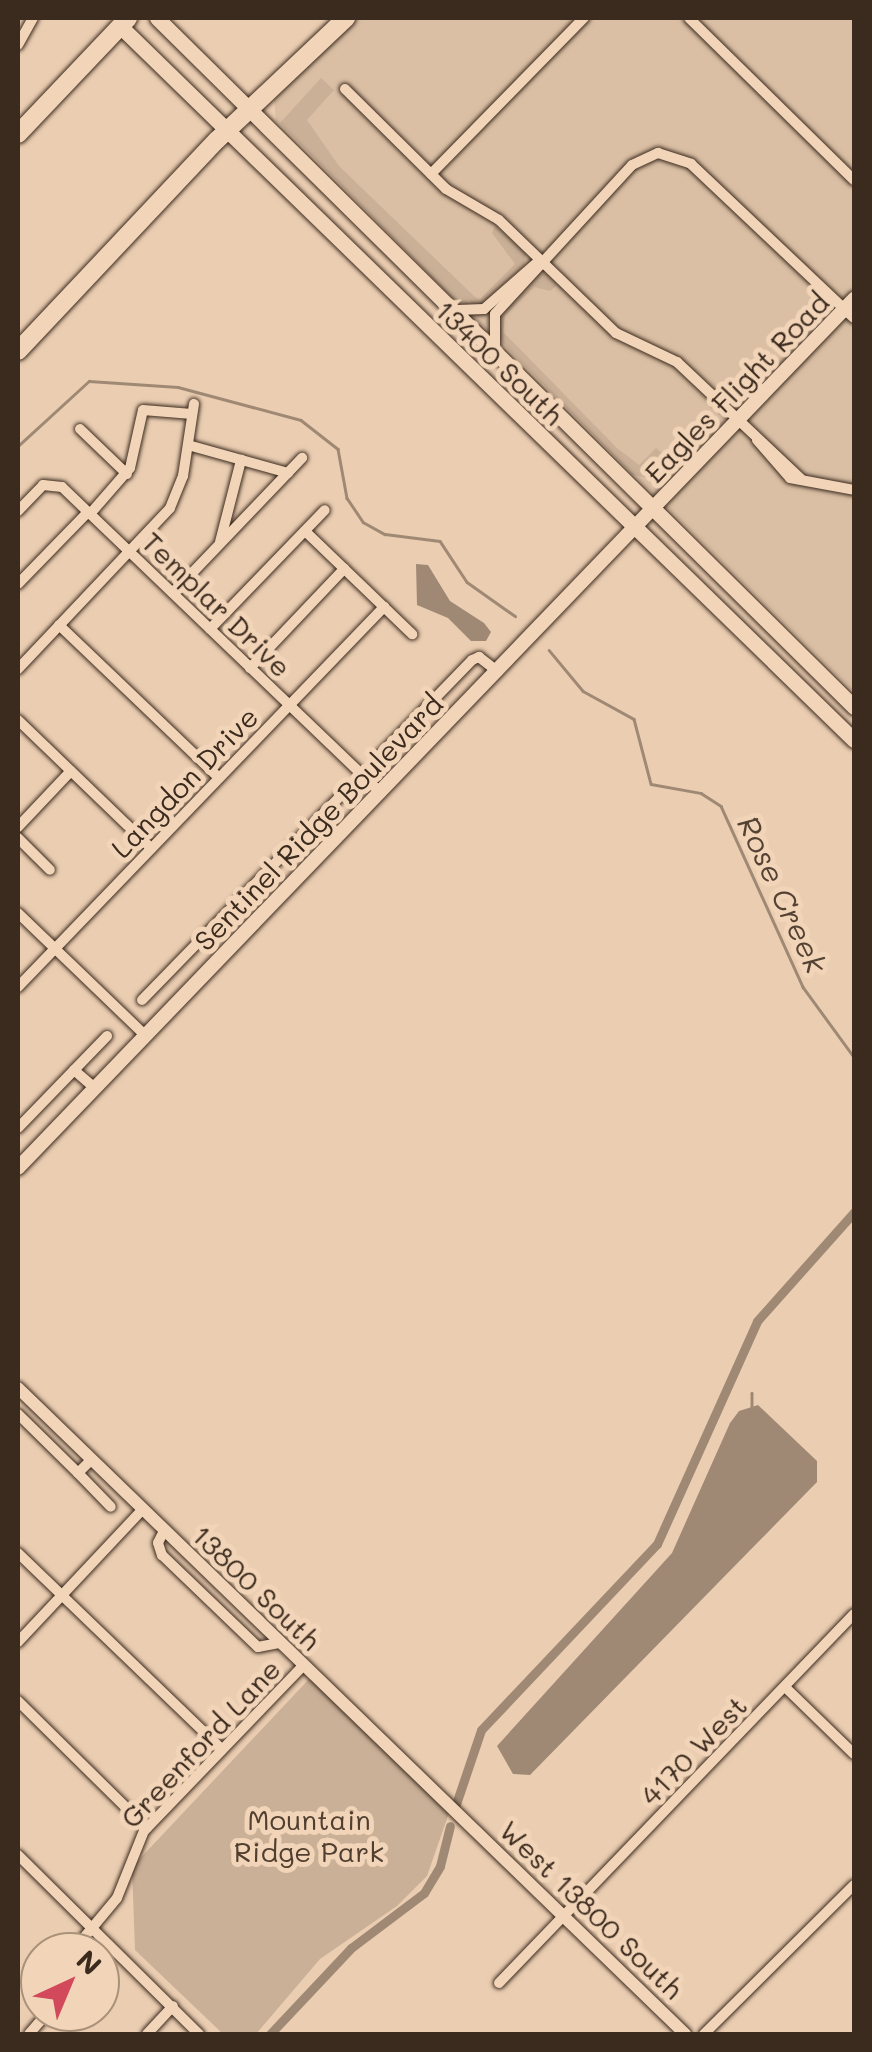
<!DOCTYPE html>
<html>
<head>
<meta charset="utf-8">
<style>
	body { margin:0 }
	#map { position:relative; width:872px; height:2052px; overflow:hidden; background:#ebceb2; font-family:Mali,sans-serif }
	div>[style] { position:absolute }
	[style*='--x'] { left:calc(var(--x)*1px); top:calc(var(--y)*1px); width:calc(var(--w)*1px); rotate:calc(var(--a)*1deg) }
	.built>* { inset:0; background:#dabfa4 }
	.green>* { inset:0; background:#cab097 }
	.water>* { inset:0; background:#a08974 }
	.stream>* { height:2.5px; margin:-1.25px; padding:0 1.25px; transform-origin:1.25px; border-radius:1.25px; background:#a08974 }
	.canal>* { height:9px; margin:-4.5px; padding:0 4.5px; transform-origin:4.5px; border-radius:4.5px; background:#a08974 }
	.roads { filter:drop-shadow(0 0 2px #3b2a1e) drop-shadow(0 0 2px #3b2a1e) }
	.minor>* { height:10px; margin:-5px; padding:0 5px; transform-origin:5px; border-radius:5px; background:#f2d5b8 }
	.tertiary>* { height:12px; margin:-6px; padding:0 6px; transform-origin:6px; border-radius:6px; background:#f2d5b8 }
	.secondary>* { height:14px; margin:-7px; padding:0 7px; transform-origin:7px; border-radius:7px; background:#f2d5b8 }
	.primary>* { height:15px; margin:-7.5px; padding:0 7.5px; transform-origin:7.5px; border-radius:7.5px; background:#f2d5b8 }
	.trunk>* { height:18px; margin:-9px; padding:0 9px; transform-origin:9px; border-radius:9px; background:#f2d5b8 }
	span { translate:-50% -50%; white-space:nowrap; text-align:center; line-height:1.15; -webkit-text-stroke:10px #f2d5b8; paint-order:stroke }
	.street-label { font-size:28px; color:#3b2a1e }
	.park-label { font-size:28px; color:#503e30 }
	.water-label { font-size:30px; color:#544234; font-style:italic }
	.frame { position:absolute; inset:0; border:20px solid #3b2a1e; pointer-events:none }
	.north { position:absolute; left:20px; top:1932px; width:100px; height:100px; box-sizing:border-box; background:#f2d5b8; border:2px solid #a9917a; border-radius:50%; rotate:44deg; font-size:28px; font-weight:700; line-height:40px; text-align:center; color:#3b2a1e }
	.north::after { content:''; display:block; margin:auto; width:35px; height:45px; background:#d1495b; clip-path:polygon(50% 0,100% 100%,50% 72%,0 100%) }
</style>
</head>
<body>
<div id="map">
	<div class="built">
		<div style="clip-path:polygon(358px 18px,854px 18px,854px 692px,276px 121px,274px 98px)"></div>
	</div>
	<div class="green">
		<div style="clip-path:polygon(321px 78px,334px 90px,307px 120px,339px 166px,475px 297px,480px 299px,515px 264px,492px 233px,495px 226px,526px 253px,524px 265px,479px 307px,466px 300px,473px 310px,463px 309px,280px 123px)"></div>
		<div style="clip-path:polygon(538px 274px,548px 274px,574px 303px,557px 285px,550px 291px,534px 287px,505px 316px,503px 332px,617px 448px,639px 465px,656px 448px,669px 459px,712px 413px,708px 428px,656px 479px,633px 475px,496px 336px,497px 316px)"></div>
		<div style="clip-path:polygon(310px 1678px,449px 1813px,427px 1876px,397px 1906px,320px 1959px,256px 2034px,223px 2034px,135px 1950px,132px 1867px)"></div>
	</div>
	<div class="water">
		<div style="clip-path:polygon(416px 564px,428px 565px,450px 601px,484px 623px,491px 632px,486px 641px,471px 641px,448px 618px,417px 605px)"></div>
		<div style="clip-path:polygon(758px 1405px,817px 1461px,817px 1482px,530px 1775px,513px 1774px,497px 1746px,672px 1553px,730px 1423px,739px 1411px)"></div>
	</div>
	<div class="stream">
		<div style="--x:18;--y:446;--w:96;--a:-42.5"></div>
		<div style="--x:89;--y:381;--w:89;--a:3.9"></div>
		<div style="--x:178;--y:387;--w:127;--a:15"></div>
		<div style="--x:301;--y:420;--w:47;--a:38.1"></div>
		<div style="--x:338;--y:449;--w:50;--a:79.6"></div>
		<div style="--x:347;--y:498;--w:29;--a:56"></div>
		<div style="--x:363;--y:522;--w:25;--a:29"></div>
		<div style="--x:385;--y:534;--w:55;--a:7.3"></div>
		<div style="--x:440;--y:541;--w:49;--a:56.6"></div>
		<div style="--x:467;--y:582;--w:59;--a:35.3"></div>
		<div style="--x:549;--y:650;--w:53;--a:50.3"></div>
		<div style="--x:583;--y:691;--w:58;--a:28.8"></div>
		<div style="--x:634;--y:719;--w:67;--a:75.3"></div>
		<div style="--x:651;--y:784;--w:51;--a:10.2"></div>
		<div style="--x:701;--y:793;--w:24;--a:33"></div>
		<div style="--x:721;--y:806;--w:199;--a:65.6"></div>
		<div style="--x:803;--y:987;--w:87;--a:53.9"></div>
		<div style="--x:752;--y:1393;--w:13;--a:90"></div>
	</div>
	<div class="canal">
		<div style="--x:456;--y:1804;--w:78;--a:-71.3"></div>
		<div style="--x:481;--y:1730;--w:256;--a:-46.6"></div>
		<div style="--x:657;--y:1544;--w:244;--a:-65.8"></div>
		<div style="--x:757;--y:1321;--w:146;--a:-48.3"></div>
		<div style="--x:270;--y:2034;--w:118;--a:-46.7"></div>
		<div style="--x:351;--y:1948;--w:91;--a:-37"></div>
		<div style="--x:424;--y:1893;--w:31;--a:-59"></div>
		<div style="--x:440;--y:1866;--w:41;--a:-76"></div>
	</div>
	<div class="roads">
		<div class="minor">
			<div style="--x:689;--y:18;--w:231;--a:44.5"></div>
			<div style="--x:18;--y:45;--w:31;--a:-61"></div>
			<div style="--x:345;--y:89;--w:142;--a:44.7"></div>
			<div style="--x:446;--y:189;--w:61;--a:30.3"></div>
			<div style="--x:499;--y:220;--w:163;--a:44"></div>
			<div style="--x:616;--y:333;--w:68;--a:25.4"></div>
			<div style="--x:677;--y:362;--w:170;--a:43.3"></div>
			<div style="--x:431;--y:174;--w:219;--a:-45.6"></div>
			<div style="--x:457;--y:310;--w:27;--a:-2"></div>
			<div style="--x:484;--y:309;--w:74;--a:-41.2"></div>
			<div style="--x:495;--y:351;--w:37;--a:-90"></div>
			<div style="--x:495;--y:314;--w:202;--a:-47.4"></div>
			<div style="--x:632;--y:165;--w:29;--a:-25"></div>
			<div style="--x:658;--y:153;--w:35;--a:18"></div>
			<div style="--x:691;--y:164;--w:224;--a:43.4"></div>
			<div style="--x:80;--y:429;--w:65;--a:43.8"></div>
			<div style="--x:757;--y:440;--w:50;--a:49"></div>
			<div style="--x:790;--y:478;--w:65;--a:10.6"></div>
			<div style="--x:188;--y:445;--w:104;--a:15.6"></div>
			<div style="--x:18;--y:511;--w:36;--a:-46"></div>
			<div style="--x:43;--y:485;--w:19;--a:6"></div>
			<div style="--x:62;--y:487;--w:442;--a:43.8"></div>
			<div style="--x:90;--y:514;--w:61;--a:-49"></div>
			<div style="--x:130;--y:468;--w:59;--a:-77.4"></div>
			<div style="--x:143;--y:410;--w:49;--a:4.7"></div>
			<div style="--x:305;--y:531;--w:149;--a:43.9"></div>
			<div style="--x:220;--y:542;--w:85;--a:-75.6"></div>
			<div style="--x:18;--y:584;--w:100;--a:-45.8"></div>
			<div style="--x:173;--y:593;--w:187;--a:-46.3"></div>
			<div style="--x:59;--y:625;--w:221;--a:43.7"></div>
			<div style="--x:210;--y:629;--w:165;--a:-46"></div>
			<div style="--x:250;--y:668;--w:137;--a:-46.5"></div>
			<div style="--x:18;--y:669;--w:221;--a:-46.6"></div>
			<div style="--x:170;--y:508;--w:35;--a:-68"></div>
			<div style="--x:183;--y:476;--w:73;--a:-81.3"></div>
			<div style="--x:18;--y:720;--w:185;--a:43.9"></div>
			<div style="--x:380;--y:755;--w:132;--a:-45.9"></div>
			<div style="--x:472;--y:660;--w:8;--a:-23"></div>
			<div style="--x:479;--y:657;--w:24;--a:38"></div>
			<div style="--x:18;--y:827;--w:77;--a:-46.6"></div>
			<div style="--x:18;--y:838;--w:45;--a:45"></div>
			<div style="--x:18;--y:913;--w:178;--a:43.9"></div>
			<div style="--x:18;--y:987;--w:528;--a:-46.08"></div>
			<div style="--x:142;--y:1000;--w:291;--a:-45.8"></div>
			<div style="--x:74;--y:1070;--w:28;--a:41"></div>
			<div style="--x:18;--y:1128;--w:128;--a:-45.9"></div>
			<div style="--x:18;--y:1414;--w:84;--a:44.5"></div>
			<div style="--x:78;--y:1473;--w:18;--a:-45"></div>
			<div style="--x:78;--y:1473;--w:47;--a:45.9"></div>
			<div style="--x:164;--y:1531;--w:13;--a:117"></div>
			<div style="--x:158;--y:1543;--w:13;--a:72"></div>
			<div style="--x:162;--y:1555;--w:133;--a:43.8"></div>
			<div style="--x:258;--y:1647;--w:21;--a:-11"></div>
			<div style="--x:18;--y:1553;--w:283;--a:43.9"></div>
			<div style="--x:18;--y:1642;--w:181;--a:-46.8"></div>
			<div style="--x:785;--y:1687;--w:96;--a:44.2"></div>
			<div style="--x:18;--y:1701;--w:181;--a:44.6"></div>
			<div style="--x:18;--y:1855;--w:255;--a:44.7"></div>
			<div style="--x:72;--y:1952;--w:70;--a:-50.2"></div>
			<div style="--x:117;--y:1898;--w:72;--a:-68.1"></div>
			<div style="--x:144;--y:1831;--w:229;--a:-46.1"></div>
			<div style="--x:499;--y:1983;--w:512;--a:-46.11"></div>
			<div style="--x:29;--y:2034;--w:29;--a:-49"></div>
			<div style="--x:147;--y:2034;--w:38;--a:-47"></div>
			<div style="--x:704;--y:2034;--w:211;--a:-44.8"></div>
		</div>
		<div class="tertiary">
			<div style="--x:18;--y:1388;--w:929;--a:44.08"></div>
		</div>
		<div class="secondary">
			<div style="--x:18;--y:1168;--w:1206;--a:-46.11"></div>
		</div>
		<div class="primary">
			<div style="--x:157;--y:18;--w:980;--a:44.67"></div>
			<div style="--x:120;--y:26;--w:1024;--a:44.21"></div>
		</div>
		<div class="trunk">
			<div style="--x:18;--y:134;--w:160;--a:-46.5"></div>
			<div style="--x:18;--y:351;--w:290;--a:-46.7"></div>
			<div style="--x:217;--y:140;--w:178;--a:-43.4"></div>
		</div>
	</div>
	<div class="street-label">
		<span style="left:500px;top:362px;rotate:44deg">13400 South</span>
		<span style="left:736px;top:387px;rotate:-46deg">Eagles Flight Road</span>
		<span style="left:217px;top:604px;rotate:44deg">Templar Drive</span>
		<span style="left:184px;top:782px;rotate:-46deg">Langdon Drive</span>
		<span style="left:318px;top:822px;rotate:-46deg">Sentinel Ridge Boulevard</span>
		<span style="left:257px;top:1587px;rotate:44deg">13800 South</span>
		<span style="left:200px;top:1743px;rotate:-47deg">Greenford Lane</span>
		<span style="left:693px;top:1750px;rotate:-46deg">4170 West</span>
		<span style="left:592px;top:1909px;rotate:44deg">West 13800 South</span>
	</div>
	<div class="park-label">
		<span style="left:309px;top:1835px">Mountain<br>Ridge Park</span>
	</div>
	<div class="water-label">
		<span style="left:783px;top:894px;rotate:65deg">Rose Creek</span>
	</div>
	<div class="frame"></div>
	<div class="north">N</div>
</div>
</body>
</html>
